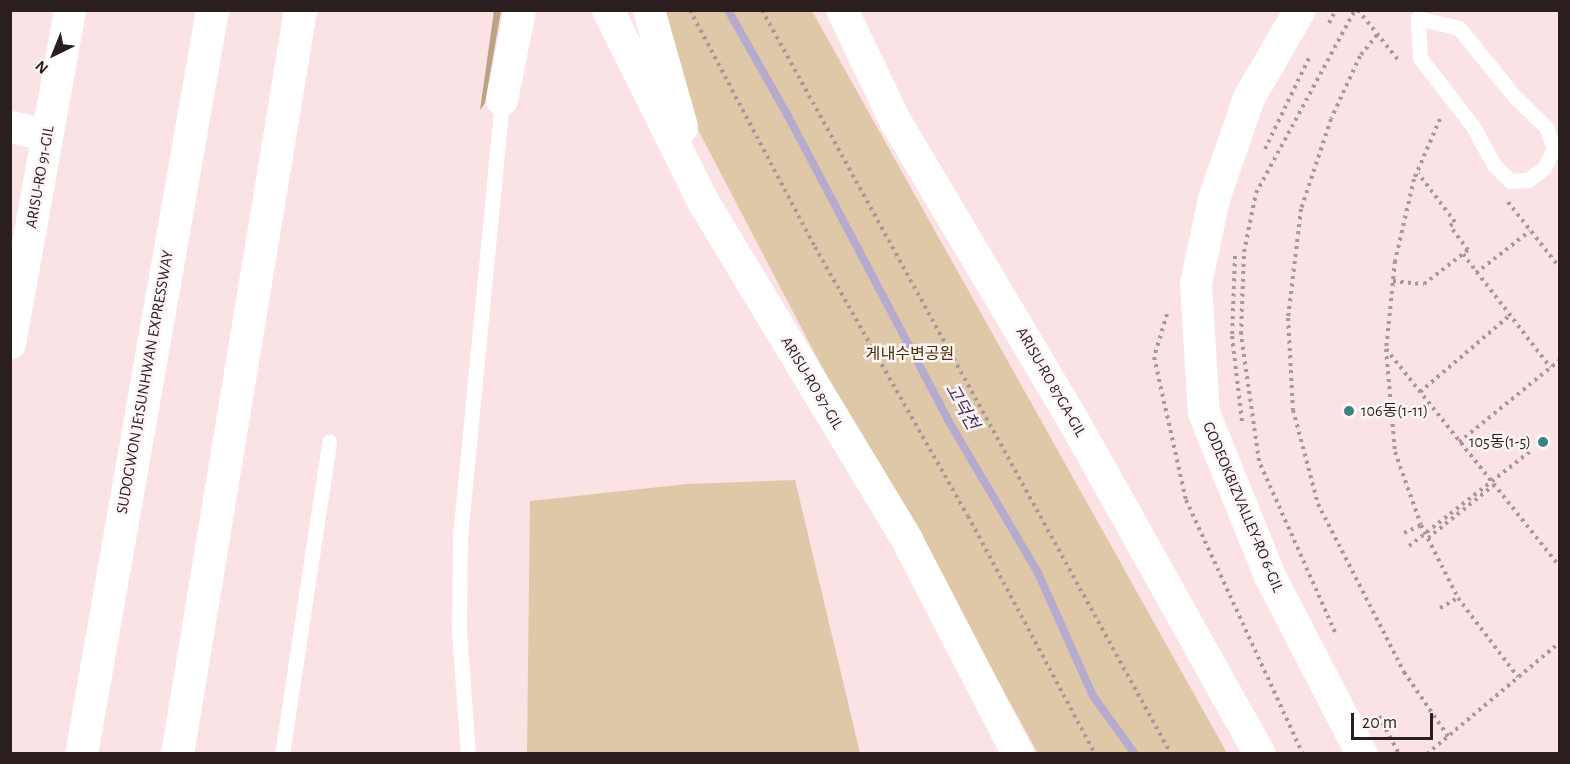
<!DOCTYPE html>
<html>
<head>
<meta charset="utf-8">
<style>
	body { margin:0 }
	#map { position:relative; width:1570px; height:764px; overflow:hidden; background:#fae2e5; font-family:"Alegreya Sans","Noto Sans KR",sans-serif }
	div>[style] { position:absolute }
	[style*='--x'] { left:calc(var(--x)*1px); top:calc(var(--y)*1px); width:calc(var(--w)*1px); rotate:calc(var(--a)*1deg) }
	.green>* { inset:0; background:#dfc8a7 }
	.forest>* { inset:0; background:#baa381 }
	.stream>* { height:8px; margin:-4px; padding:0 4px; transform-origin:4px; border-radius:4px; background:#b7aacf }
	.path>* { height:4px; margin-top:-2px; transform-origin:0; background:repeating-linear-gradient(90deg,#ab9799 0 3px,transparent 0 7.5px) }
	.service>* { height:15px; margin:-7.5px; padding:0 7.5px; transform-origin:7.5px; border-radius:7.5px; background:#fff }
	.minor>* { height:32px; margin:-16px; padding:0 16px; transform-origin:16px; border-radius:16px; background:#fff }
	.motorway>* { height:33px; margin:-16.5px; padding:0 16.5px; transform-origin:16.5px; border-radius:16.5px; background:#fff }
	.dots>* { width:16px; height:16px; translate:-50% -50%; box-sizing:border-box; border:3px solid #fcf4f5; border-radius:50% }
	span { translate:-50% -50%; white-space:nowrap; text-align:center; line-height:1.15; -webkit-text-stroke:5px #fcf4f5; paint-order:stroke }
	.street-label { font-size:16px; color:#2b1e1f }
	.park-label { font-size:16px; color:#472f00 }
	.poi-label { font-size:16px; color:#2b1e1f }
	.left { translate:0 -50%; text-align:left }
	.right { translate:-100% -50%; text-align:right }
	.water-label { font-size:18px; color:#483465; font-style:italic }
	.frame { position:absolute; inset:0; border:12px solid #2b1e1f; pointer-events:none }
	.north { position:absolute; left:24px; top:24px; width:60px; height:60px; -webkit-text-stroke:4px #fcf4f5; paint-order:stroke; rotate:223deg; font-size:16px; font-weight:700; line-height:24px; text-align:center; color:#2b1e1f }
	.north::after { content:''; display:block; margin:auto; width:21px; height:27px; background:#2b1e1f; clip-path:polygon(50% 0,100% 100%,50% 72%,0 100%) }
	.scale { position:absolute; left:1351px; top:713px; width:82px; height:27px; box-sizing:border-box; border:3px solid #2b1e1f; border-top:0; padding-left:8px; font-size:18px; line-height:21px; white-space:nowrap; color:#2b1e1f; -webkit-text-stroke:4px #fcf4f5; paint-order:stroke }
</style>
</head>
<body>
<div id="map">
	<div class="green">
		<div style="clip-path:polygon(636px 11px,812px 11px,1227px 753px,1038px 753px,825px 373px)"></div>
		<div style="clip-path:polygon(795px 480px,860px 753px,527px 753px,530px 501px,687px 484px)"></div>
	</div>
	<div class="forest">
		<div style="clip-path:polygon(494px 11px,501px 11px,485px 103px,480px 110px)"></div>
	</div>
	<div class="stream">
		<div style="--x:728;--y:10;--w:122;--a:60.5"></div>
		<div style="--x:788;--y:116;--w:344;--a:62.2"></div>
		<div style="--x:948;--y:420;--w:178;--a:59.5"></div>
		<div style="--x:1038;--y:573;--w:135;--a:65.9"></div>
		<div style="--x:1093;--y:696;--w:72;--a:54.1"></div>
	</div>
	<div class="path">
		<div style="--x:690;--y:10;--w:268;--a:62.2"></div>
		<div style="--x:815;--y:247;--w:309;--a:60.4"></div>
		<div style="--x:968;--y:516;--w:270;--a:61.9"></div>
		<div style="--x:762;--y:10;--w:849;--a:61.2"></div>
		<div style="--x:1358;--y:10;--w:65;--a:51.2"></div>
		<div style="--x:1329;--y:23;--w:15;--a:-62"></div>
		<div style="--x:1377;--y:35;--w:27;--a:129"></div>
		<div style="--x:1360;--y:56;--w:69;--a:114.7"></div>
		<div style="--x:1331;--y:119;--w:95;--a:108.4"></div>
		<div style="--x:1301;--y:209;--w:110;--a:96.8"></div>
		<div style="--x:1288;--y:318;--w:92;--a:86.9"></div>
		<div style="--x:1293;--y:410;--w:97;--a:75.1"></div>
		<div style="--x:1318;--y:504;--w:189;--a:62.9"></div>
		<div style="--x:1404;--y:672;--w:78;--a:55.5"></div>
		<div style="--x:1440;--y:119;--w:65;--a:113.4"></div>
		<div style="--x:1414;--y:179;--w:84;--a:103"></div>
		<div style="--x:1395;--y:261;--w:88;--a:95.8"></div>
		<div style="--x:1386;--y:349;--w:103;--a:85"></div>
		<div style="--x:1395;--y:452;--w:77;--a:70.4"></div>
		<div style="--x:1421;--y:525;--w:82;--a:63.1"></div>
		<div style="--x:1458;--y:598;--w:99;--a:52.8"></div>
		<div style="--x:1265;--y:149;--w:101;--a:-64.2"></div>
		<div style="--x:1508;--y:202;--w:84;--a:51.8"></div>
		<div style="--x:1463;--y:254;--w:143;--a:52.4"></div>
		<div style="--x:1235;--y:256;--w:80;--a:92.1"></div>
		<div style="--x:1232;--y:336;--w:86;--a:83.3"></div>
		<div style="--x:1476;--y:273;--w:68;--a:-37.9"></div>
		<div style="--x:1393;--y:281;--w:31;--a:6"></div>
		<div style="--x:1424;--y:284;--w:56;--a:-37.7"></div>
		<div style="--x:1468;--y:250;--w:30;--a:-127"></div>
		<div style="--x:1450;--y:226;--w:6;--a:-39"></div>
		<div style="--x:1455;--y:222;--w:61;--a:-127.1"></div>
		<div style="--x:1167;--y:314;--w:45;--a:106.8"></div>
		<div style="--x:1154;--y:357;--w:147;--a:77.4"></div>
		<div style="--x:1186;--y:500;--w:280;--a:65.3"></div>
		<div style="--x:1386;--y:349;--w:279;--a:51.4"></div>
		<div style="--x:1420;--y:392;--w:118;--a:-40.5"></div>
		<div style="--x:1459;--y:442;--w:130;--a:-39.1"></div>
		<div style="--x:1404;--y:533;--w:19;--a:-25"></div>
		<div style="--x:1428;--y:538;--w:85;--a:-38.8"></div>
		<div style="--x:1409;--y:546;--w:157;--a:-38"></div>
		<div style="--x:1440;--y:608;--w:21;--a:-29"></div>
		<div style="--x:1335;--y:632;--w:187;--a:-114"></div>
		<div style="--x:1259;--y:461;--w:128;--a:-98.1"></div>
		<div style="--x:1241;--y:334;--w:82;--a:-87.9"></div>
		<div style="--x:1244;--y:252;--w:60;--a:-78.5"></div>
		<div style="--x:1256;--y:193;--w:208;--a:-61.6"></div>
		<div style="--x:1379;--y:716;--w:43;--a:62.2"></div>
		<div style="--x:1427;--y:754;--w:174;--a:-40.1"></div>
	</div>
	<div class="service">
		<div style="--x:1418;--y:18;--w:42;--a:13.7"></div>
		<div style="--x:1459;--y:28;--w:87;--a:51"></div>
		<div style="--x:1514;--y:96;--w:45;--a:44.1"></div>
		<div style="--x:1546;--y:127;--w:23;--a:70"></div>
		<div style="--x:1554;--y:149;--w:21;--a:118"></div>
		<div style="--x:1544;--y:168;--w:20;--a:143"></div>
		<div style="--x:1528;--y:180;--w:18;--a:177"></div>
		<div style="--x:1510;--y:181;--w:23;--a:-135"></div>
		<div style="--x:1494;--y:165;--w:46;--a:-118.8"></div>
		<div style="--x:1472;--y:125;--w:85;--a:-127.8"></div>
		<div style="--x:1420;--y:58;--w:40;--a:-92.9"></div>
		<div style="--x:282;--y:754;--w:316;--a:-81.4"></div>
		<div style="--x:468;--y:754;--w:123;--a:-94.2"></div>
		<div style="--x:459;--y:631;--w:94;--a:-89.4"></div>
		<div style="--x:460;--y:537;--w:439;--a:-84.5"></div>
	</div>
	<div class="minor">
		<div style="--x:608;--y:10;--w:216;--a:63.6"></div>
		<div style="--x:704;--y:203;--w:393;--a:58.9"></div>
		<div style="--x:907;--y:540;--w:241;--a:62.6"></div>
		<div style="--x:649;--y:10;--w:122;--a:74.2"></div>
		<div style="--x:842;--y:10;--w:124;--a:64.3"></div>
		<div style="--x:896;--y:122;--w:344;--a:59.3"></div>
		<div style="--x:1072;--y:418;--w:385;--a:60.8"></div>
		<div style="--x:1300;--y:10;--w:102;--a:120.1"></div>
		<div style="--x:1249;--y:98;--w:107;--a:109.1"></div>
		<div style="--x:1214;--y:199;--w:87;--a:102"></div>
		<div style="--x:1196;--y:284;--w:129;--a:86.5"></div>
		<div style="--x:1204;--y:413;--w:176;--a:68"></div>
		<div style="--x:1270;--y:576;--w:200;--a:62.7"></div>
		<div style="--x:502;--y:100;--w:92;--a:-78.7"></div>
		<div style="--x:10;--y:127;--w:38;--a:12"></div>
		<div style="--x:10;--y:344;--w:339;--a:-79.8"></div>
	</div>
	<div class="motorway">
		<div style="--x:81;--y:754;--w:755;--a:-80.01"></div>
		<div style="--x:177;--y:754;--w:754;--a:-80.61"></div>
	</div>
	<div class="dots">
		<div style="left:1349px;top:411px;background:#3b8486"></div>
		<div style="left:1543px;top:442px;background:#3b8486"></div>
	</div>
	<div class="street-label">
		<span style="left:40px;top:177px;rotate:-80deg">ARISU-RO 91-GIL</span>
		<span style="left:145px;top:382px;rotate:-80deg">SUDOGWON JE1SUNHWAN EXPRESSWAY</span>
		<span style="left:1051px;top:382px;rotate:60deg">ARISU-RO 87GA-GIL</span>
		<span style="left:812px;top:383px;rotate:59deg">ARISU-RO 87-GIL</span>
		<span style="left:1243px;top:507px;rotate:67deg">GODEOKBIZVALLEY-RO 6-GIL</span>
	</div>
	<div class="park-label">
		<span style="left:910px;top:354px">게내수변공원</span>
	</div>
	<div class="poi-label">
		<span class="left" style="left:1361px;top:411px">106동(1-11)</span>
		<span class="right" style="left:1531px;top:442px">105동(1-5)</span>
	</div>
	<div class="water-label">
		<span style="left:961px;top:407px;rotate:61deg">고덕천</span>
	</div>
	<div class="frame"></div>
	<div class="north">N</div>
	<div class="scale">20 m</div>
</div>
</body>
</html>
